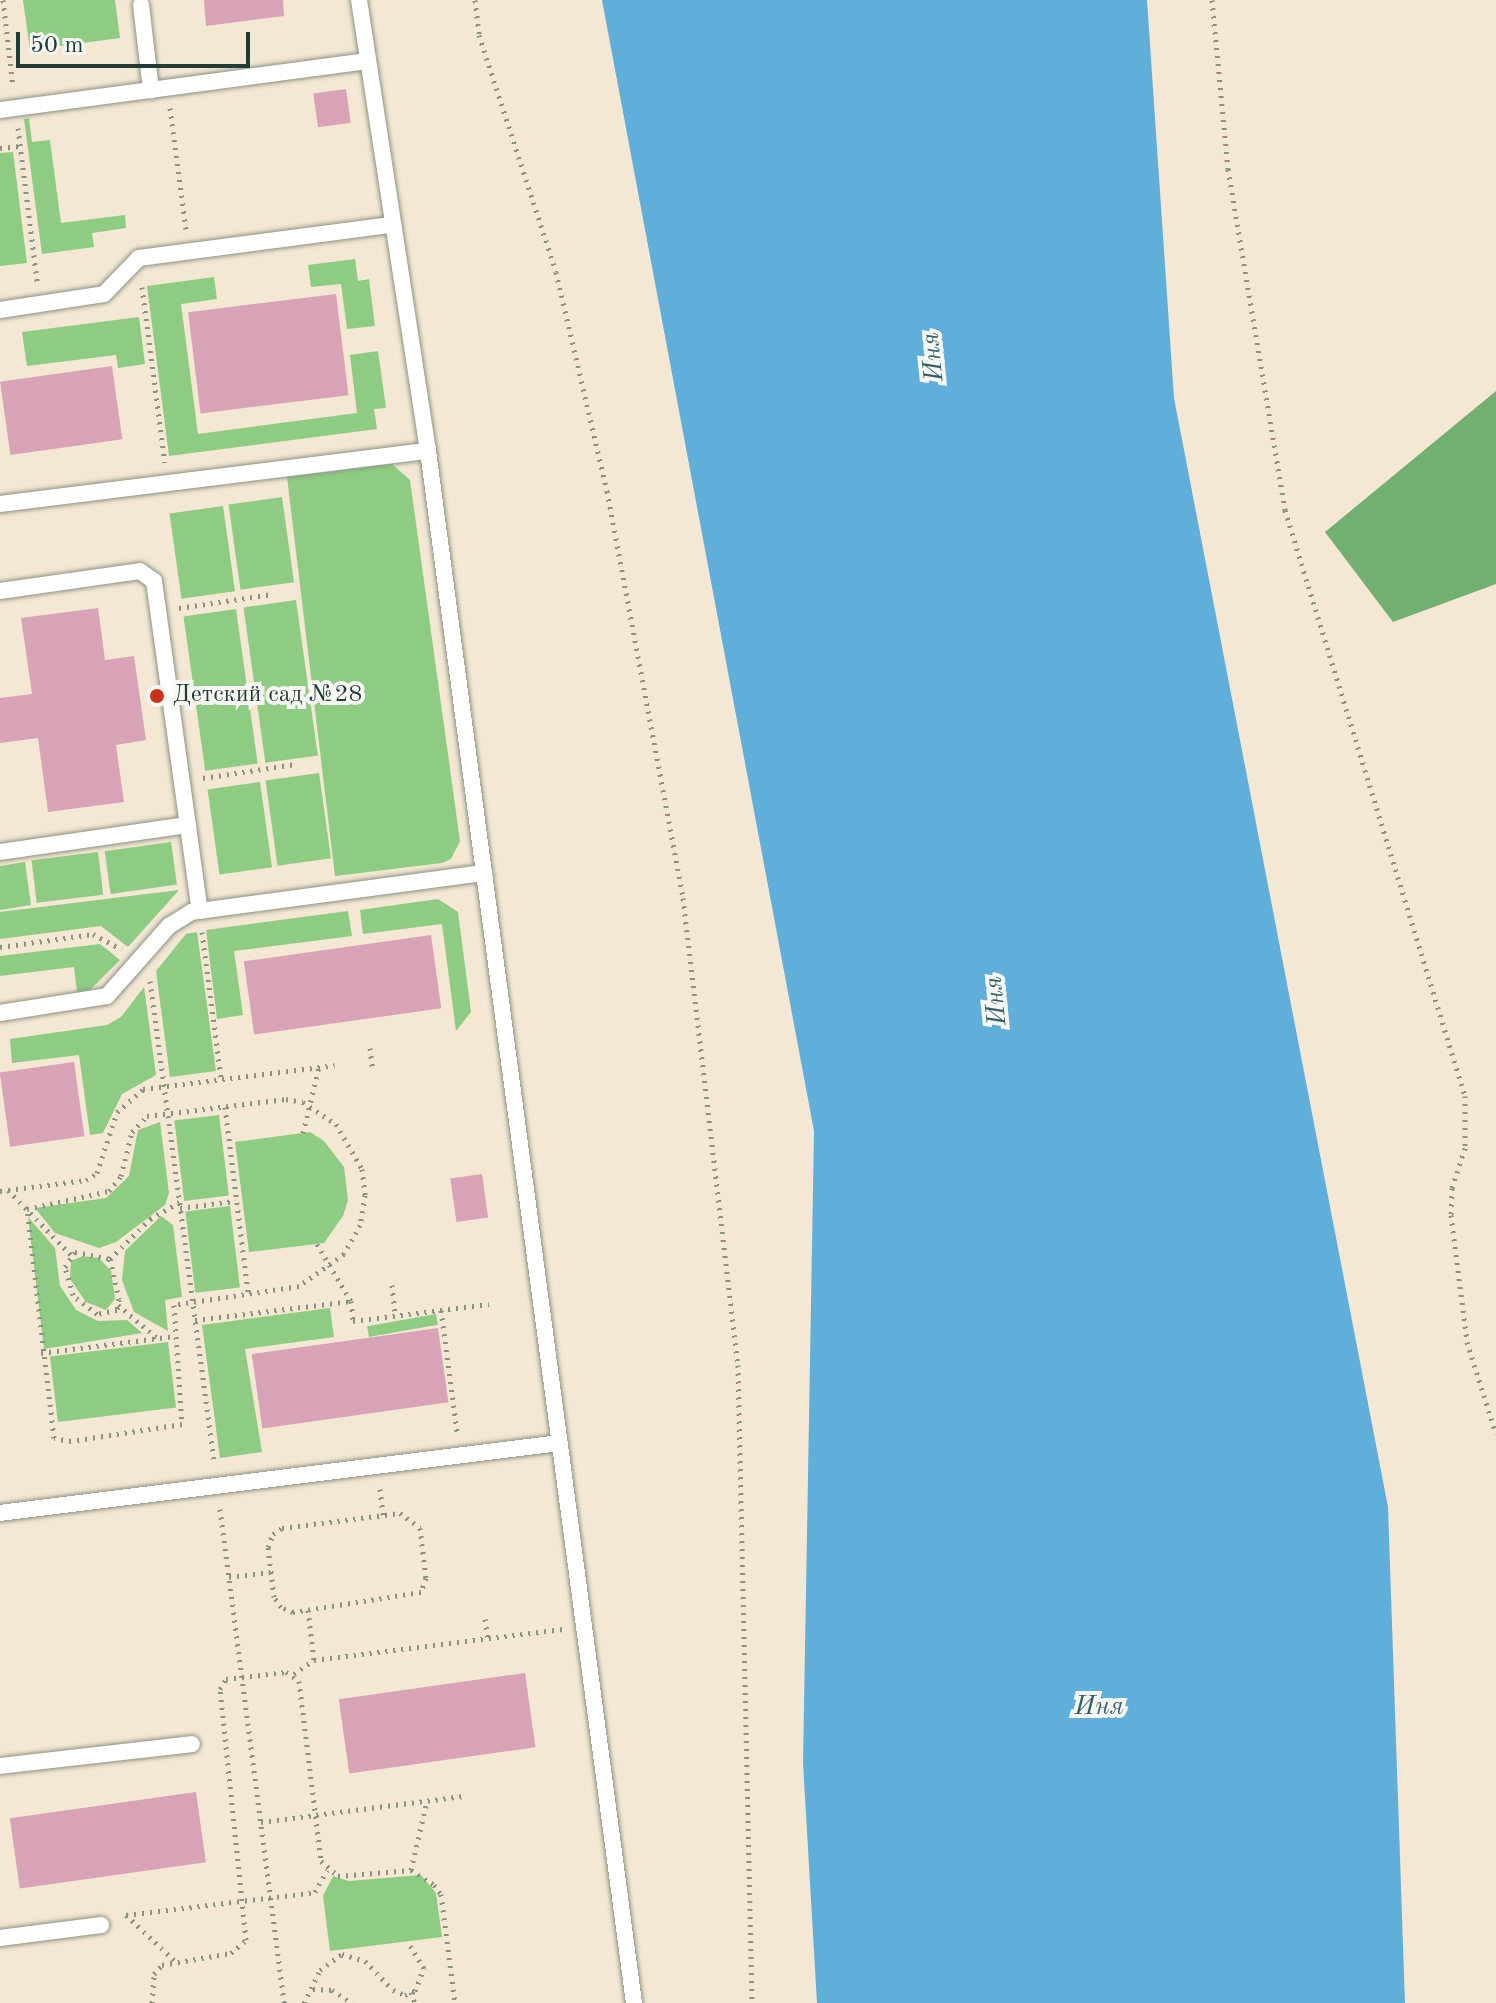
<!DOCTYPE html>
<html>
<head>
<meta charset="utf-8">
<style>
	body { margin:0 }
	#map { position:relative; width:1496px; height:2003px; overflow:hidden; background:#f4e7d3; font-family:"Old Standard TT",serif }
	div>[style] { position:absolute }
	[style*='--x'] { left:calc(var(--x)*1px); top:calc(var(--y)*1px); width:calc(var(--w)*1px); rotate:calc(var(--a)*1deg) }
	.green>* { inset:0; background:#8ecc83; transform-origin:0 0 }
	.forest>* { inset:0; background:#72b071 }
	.water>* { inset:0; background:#60afda }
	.building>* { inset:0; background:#d8a2b7; transform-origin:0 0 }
	.path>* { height:5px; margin-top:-2.5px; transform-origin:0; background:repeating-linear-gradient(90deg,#8a9284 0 2px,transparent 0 8px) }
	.roads { filter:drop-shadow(0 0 2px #8a9284) drop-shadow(0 0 2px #8a9284) }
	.lane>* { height:16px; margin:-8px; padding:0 8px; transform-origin:8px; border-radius:8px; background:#fff }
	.dots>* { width:22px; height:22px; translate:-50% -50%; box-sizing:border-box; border:4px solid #f6f6f2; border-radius:50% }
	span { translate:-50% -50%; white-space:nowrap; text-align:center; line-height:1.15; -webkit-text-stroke:8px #f6f6f2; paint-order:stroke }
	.poi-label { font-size:24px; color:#1f3d34 }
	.left { translate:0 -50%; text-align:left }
	.water-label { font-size:26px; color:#325f66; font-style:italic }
	.scale { position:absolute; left:16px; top:32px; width:234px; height:36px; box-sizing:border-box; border:4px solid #1f3d34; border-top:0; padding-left:10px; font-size:24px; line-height:28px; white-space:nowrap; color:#1f3d34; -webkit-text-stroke:6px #f6f6f2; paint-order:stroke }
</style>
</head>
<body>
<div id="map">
	<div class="green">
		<div style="clip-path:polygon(23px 0,115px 0,120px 38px,30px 50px)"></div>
		<div style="clip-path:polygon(29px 118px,32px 142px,50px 140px,61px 223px,125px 215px,126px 228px,92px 233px,94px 247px,42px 254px,24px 119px)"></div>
		<div style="clip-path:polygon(13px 152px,27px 263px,0 266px,0 153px)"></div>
		<div style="clip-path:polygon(355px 259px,358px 281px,369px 279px,375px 326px,347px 329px,341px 284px,311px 287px,308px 265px)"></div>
		<div style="clip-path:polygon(214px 277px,217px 299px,181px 304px,198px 434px,357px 413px,350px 355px,378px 351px,386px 408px,374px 409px,377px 429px,169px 456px,147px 286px)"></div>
		<div style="clip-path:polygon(139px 317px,145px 364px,118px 368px,116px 355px,27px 366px,22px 332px)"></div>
		<div style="clip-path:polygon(392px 464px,410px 480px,460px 841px,451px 859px,442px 863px,335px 876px,287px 477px)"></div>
		<div style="left:282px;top:497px;width:86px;height:54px;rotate:82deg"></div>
		<div style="left:223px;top:506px;width:86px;height:54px;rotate:82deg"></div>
		<div style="left:296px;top:600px;width:157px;height:53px;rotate:82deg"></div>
		<div style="left:236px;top:609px;width:156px;height:53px;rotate:82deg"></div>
		<div style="left:319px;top:773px;width:86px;height:54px;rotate:82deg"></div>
		<div style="left:260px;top:782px;width:86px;height:53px;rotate:82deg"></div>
		<div style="left:171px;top:842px;width:43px;height:67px;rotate:82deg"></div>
		<div style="left:98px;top:852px;width:43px;height:67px;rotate:83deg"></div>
		<div style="clip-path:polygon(25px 862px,31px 905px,0 910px,0 866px)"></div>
		<div style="clip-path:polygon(179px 890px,128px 947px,101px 926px,0 939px,0 912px)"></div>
		<div style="clip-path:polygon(438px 899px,458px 912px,471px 1012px,456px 1031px,442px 924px,363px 934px,360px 910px)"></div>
		<div style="clip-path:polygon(348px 911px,352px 936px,234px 951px,243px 1015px,217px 1019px,206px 930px)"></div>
		<div style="clip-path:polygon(197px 932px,216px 1071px,170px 1077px,156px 971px,186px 934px)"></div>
		<div style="clip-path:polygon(100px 944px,120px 960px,90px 990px,77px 992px,74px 967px,0 976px,0 956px)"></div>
		<div style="clip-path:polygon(144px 987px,156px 1075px,122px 1094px,103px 1133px,90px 1135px,79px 1055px,12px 1063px,10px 1039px,107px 1025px,121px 1017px)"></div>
		<div style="left:219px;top:1115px;width:81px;height:45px;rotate:83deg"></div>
		<div style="clip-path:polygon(160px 1122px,169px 1193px,165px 1205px,116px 1242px,99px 1248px,55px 1233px,35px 1208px,106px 1198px,129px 1176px,138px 1130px)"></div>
		<div style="clip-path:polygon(310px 1132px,324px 1141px,344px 1167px,348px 1200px,343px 1216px,324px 1243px,249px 1252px,235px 1142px)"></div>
		<div style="left:230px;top:1206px;width:82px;height:45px;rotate:83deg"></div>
		<div style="clip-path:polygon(161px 1216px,173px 1225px,182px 1297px,165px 1300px,168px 1331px,134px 1312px,122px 1280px,125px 1251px)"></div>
		<div style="clip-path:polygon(28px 1217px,55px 1248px,60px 1286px,76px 1310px,98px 1321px,127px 1320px,142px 1333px,44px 1349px)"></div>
		<div style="clip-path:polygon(83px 1256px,99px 1258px,111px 1271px,115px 1299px,106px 1310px,86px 1302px,70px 1279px,71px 1261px)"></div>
		<div style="clip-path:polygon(330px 1308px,334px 1337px,245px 1349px,262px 1452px,220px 1458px,202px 1325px)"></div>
		<div style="left:436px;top:1314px;width:11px;height:70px;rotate:80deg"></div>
		<div style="left:168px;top:1342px;width:66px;height:119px;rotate:83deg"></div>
		<div style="clip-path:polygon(421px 1875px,436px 1893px,442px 1937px,330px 1951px,323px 1896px,333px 1876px,349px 1881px)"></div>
	</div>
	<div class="forest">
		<div style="clip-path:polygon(1496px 391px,1496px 584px,1393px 622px,1325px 532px)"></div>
	</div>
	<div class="water">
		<div style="clip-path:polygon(602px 0,1147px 0,1174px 398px,1388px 1507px,1405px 2003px,817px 2003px,803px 1763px,814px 1131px)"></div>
	</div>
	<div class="building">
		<div style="clip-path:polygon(204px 0,283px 0,284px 16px,206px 26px)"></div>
		<div style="left:346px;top:89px;width:34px;height:33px;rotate:82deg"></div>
		<div style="left:336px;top:294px;width:102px;height:149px;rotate:83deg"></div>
		<div style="left:112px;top:366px;width:74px;height:113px;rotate:82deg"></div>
		<div style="clip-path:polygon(98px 608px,105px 660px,134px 656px,146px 740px,116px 745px,124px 802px,48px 812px,38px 738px,0 743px,0 698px,32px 694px,21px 618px)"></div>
		<div style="left:431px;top:935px;width:74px;height:189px;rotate:82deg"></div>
		<div style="left:74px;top:1062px;width:75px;height:75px;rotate:82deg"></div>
		<div style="left:482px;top:1174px;width:44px;height:32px;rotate:82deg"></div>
		<div style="left:438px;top:1328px;width:75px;height:188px;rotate:82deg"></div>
		<div style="left:525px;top:1673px;width:75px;height:188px;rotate:82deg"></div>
		<div style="left:196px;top:1792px;width:71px;height:188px;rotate:82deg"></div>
	</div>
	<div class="path">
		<div style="--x:3;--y:0;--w:87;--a:83.4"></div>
		<div style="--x:475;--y:0;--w:35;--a:83"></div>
		<div style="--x:479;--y:35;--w:249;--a:72"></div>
		<div style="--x:556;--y:272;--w:225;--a:76.9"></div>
		<div style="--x:607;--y:491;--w:414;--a:79.4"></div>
		<div style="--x:683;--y:898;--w:470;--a:83.3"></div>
		<div style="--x:738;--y:1365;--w:638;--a:88.74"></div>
		<div style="--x:1212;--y:0;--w:170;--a:84.6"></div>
		<div style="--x:1228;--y:169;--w:346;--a:80.5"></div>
		<div style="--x:1285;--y:510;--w:613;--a:72.92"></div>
		<div style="--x:1465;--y:1096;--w:52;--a:90"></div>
		<div style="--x:1465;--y:1148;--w:42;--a:108"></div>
		<div style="--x:1452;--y:1188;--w:27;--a:92"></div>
		<div style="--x:1451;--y:1215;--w:128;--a:82.8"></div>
		<div style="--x:1467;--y:1342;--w:96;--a:72.5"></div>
		<div style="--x:170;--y:108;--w:122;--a:82.5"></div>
		<div style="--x:18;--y:128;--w:154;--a:82.9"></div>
		<div style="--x:0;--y:148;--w:20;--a:-6"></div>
		<div style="--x:142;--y:287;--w:177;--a:82.6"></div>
		<div style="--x:179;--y:608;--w:95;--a:-8.5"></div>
		<div style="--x:203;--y:778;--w:94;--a:-8.6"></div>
		<div style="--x:202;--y:932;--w:147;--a:82.6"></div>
		<div style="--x:0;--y:947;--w:94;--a:-8"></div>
		<div style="--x:93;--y:934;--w:32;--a:28"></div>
		<div style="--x:150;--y:981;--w:485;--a:82.4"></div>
		<div style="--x:370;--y:1048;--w:23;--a:83"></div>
		<div style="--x:286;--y:1099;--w:17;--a:10"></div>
		<div style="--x:303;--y:1102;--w:40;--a:34"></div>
		<div style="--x:336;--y:1124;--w:52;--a:60"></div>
		<div style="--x:362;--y:1169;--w:26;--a:83"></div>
		<div style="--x:365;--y:1195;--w:30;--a:99"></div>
		<div style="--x:360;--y:1225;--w:33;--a:119"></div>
		<div style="--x:344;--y:1254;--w:55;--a:144.6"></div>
		<div style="--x:299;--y:1286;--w:126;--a:171.4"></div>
		<div style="--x:174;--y:1305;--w:119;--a:86.2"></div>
		<div style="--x:182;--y:1424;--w:112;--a:171.3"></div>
		<div style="--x:71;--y:1441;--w:17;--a:-170"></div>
		<div style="--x:54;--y:1438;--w:231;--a:-96.7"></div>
		<div style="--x:27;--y:1209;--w:84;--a:-12.4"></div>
		<div style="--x:109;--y:1191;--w:19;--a:-51"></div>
		<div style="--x:121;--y:1176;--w:45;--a:-76"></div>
		<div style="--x:132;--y:1132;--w:22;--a:-47"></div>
		<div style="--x:147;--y:1116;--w:140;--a:-7"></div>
		<div style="--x:225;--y:1107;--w:186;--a:82.9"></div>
		<div style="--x:303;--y:1133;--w:68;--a:-76.4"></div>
		<div style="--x:8;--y:1190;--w:91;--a:45.9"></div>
		<div style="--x:0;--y:1191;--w:87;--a:-7.3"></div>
		<div style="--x:86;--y:1180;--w:13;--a:-32"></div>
		<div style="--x:97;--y:1173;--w:64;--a:-71.8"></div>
		<div style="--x:117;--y:1112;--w:35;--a:-41"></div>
		<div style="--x:143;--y:1089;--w:193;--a:-7.1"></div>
		<div style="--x:180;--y:1208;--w:56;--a:-7.1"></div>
		<div style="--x:317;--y:1244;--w:66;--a:59.2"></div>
		<div style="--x:75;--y:1252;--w:36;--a:11"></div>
		<div style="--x:110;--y:1259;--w:41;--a:77.3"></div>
		<div style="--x:119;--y:1299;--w:11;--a:100"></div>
		<div style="--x:117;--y:1310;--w:20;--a:169"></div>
		<div style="--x:97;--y:1314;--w:31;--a:-142"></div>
		<div style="--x:73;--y:1295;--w:29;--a:-106"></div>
		<div style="--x:65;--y:1267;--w:18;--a:-56"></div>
		<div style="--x:110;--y:1259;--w:57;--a:-45"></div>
		<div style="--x:150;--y:1219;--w:34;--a:-30"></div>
		<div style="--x:392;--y:1285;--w:31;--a:84"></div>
		<div style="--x:118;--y:1305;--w:51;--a:40.2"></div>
		<div style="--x:441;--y:1310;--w:123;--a:82.5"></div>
		<div style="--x:195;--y:1320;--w:157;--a:-6.9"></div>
		<div style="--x:351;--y:1301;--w:20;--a:84"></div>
		<div style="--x:353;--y:1321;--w:137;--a:-7.1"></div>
		<div style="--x:41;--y:1353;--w:135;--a:-7.2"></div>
		<div style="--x:380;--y:1489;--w:26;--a:83"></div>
		<div style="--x:220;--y:1509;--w:498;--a:82.6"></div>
		<div style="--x:400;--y:1513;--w:25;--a:37"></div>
		<div style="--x:420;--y:1528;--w:50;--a:83.2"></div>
		<div style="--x:426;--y:1578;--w:15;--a:110"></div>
		<div style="--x:421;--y:1592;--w:130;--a:171.1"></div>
		<div style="--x:293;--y:1612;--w:13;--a:-157"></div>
		<div style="--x:281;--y:1607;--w:12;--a:-125"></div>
		<div style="--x:274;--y:1597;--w:50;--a:-96.8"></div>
		<div style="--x:268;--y:1547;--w:14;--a:-69"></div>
		<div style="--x:273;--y:1534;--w:11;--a:-34"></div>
		<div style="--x:282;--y:1528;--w:119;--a:-7.2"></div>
		<div style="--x:229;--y:1577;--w:42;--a:-6.8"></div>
		<div style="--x:308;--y:1610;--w:50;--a:83.2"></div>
		<div style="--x:485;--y:1619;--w:20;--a:81"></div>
		<div style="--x:294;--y:1674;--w:24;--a:-35"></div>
		<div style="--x:314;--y:1660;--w:251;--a:-7.1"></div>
		<div style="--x:261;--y:1822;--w:206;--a:-7.3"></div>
		<div style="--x:411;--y:1870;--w:71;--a:-76.9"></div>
		<div style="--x:174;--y:1960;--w:66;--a:-136.8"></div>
		<div style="--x:126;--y:1915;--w:190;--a:-6.9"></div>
		<div style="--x:315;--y:1892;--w:25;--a:-61"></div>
		<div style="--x:313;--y:1989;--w:19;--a:3"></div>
		<div style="--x:332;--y:1990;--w:24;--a:33"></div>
		<div style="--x:411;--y:1992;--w:12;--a:70"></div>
		<div style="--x:152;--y:2003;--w:29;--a:-86"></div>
		<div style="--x:154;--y:1974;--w:12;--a:-48"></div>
		<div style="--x:162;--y:1965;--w:70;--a:-9.9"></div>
		<div style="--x:231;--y:1953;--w:20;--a:-41"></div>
		<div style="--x:246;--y:1940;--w:252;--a:-95.9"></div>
		<div style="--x:220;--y:1689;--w:12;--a:-59"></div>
		<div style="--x:226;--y:1679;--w:60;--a:-6.7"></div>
		<div style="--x:286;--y:1672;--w:16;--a:35"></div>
		<div style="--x:299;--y:1681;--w:181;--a:83"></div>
		<div style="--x:321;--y:1861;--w:23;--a:41"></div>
		<div style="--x:338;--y:1876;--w:73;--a:-4.7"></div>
		<div style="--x:411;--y:1870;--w:27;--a:33"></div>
		<div style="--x:434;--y:1885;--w:11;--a:52"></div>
		<div style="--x:441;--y:1894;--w:110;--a:82.7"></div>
		<div style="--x:304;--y:2003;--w:37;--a:-64"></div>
		<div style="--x:320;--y:1970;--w:27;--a:-36"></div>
		<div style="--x:342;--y:1954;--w:24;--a:17"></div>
		<div style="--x:365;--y:1961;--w:40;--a:46"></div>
		<div style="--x:393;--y:1990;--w:13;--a:23"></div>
		<div style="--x:405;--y:1995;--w:11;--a:-22"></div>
		<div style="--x:415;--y:1991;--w:25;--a:-69"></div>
		<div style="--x:424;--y:1968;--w:31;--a:-122"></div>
	</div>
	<div class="roads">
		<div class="lane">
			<div style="--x:359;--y:0;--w:456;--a:81.3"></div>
			<div style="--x:428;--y:451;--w:1566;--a:82.44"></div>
			<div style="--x:141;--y:5;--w:86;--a:83.3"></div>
			<div style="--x:0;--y:110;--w:370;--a:-7.6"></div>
			<div style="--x:0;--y:310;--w:105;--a:-8.7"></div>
			<div style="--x:104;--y:294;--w:50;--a:-45.8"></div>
			<div style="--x:139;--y:258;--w:252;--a:-7.5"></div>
			<div style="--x:0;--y:504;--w:431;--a:-7.1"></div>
			<div style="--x:0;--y:591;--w:141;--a:-8.1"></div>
			<div style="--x:140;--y:571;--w:17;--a:36"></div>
			<div style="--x:154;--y:581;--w:333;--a:82.1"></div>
			<div style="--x:0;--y:852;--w:190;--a:-8.2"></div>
			<div style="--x:0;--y:1013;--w:108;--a:-9"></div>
			<div style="--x:107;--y:996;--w:94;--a:-48.5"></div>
			<div style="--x:169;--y:926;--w:26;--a:-32"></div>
			<div style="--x:191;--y:912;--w:296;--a:-7.6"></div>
			<div style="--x:0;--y:1513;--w:564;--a:-7.13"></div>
			<div style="--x:0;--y:1766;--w:193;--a:-6.5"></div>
			<div style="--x:0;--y:1938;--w:102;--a:-7.3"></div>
		</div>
	</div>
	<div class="dots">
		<div style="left:157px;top:696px;background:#c8321e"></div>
	</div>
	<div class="poi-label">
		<span class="left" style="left:173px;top:696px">Детский сад №28</span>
	</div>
	<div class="water-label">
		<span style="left:934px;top:357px;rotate:-96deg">Иня</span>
		<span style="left:997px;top:1001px;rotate:-96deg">Иня</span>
		<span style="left:1099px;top:1708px">Иня</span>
	</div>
	<div class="scale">50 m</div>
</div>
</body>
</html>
